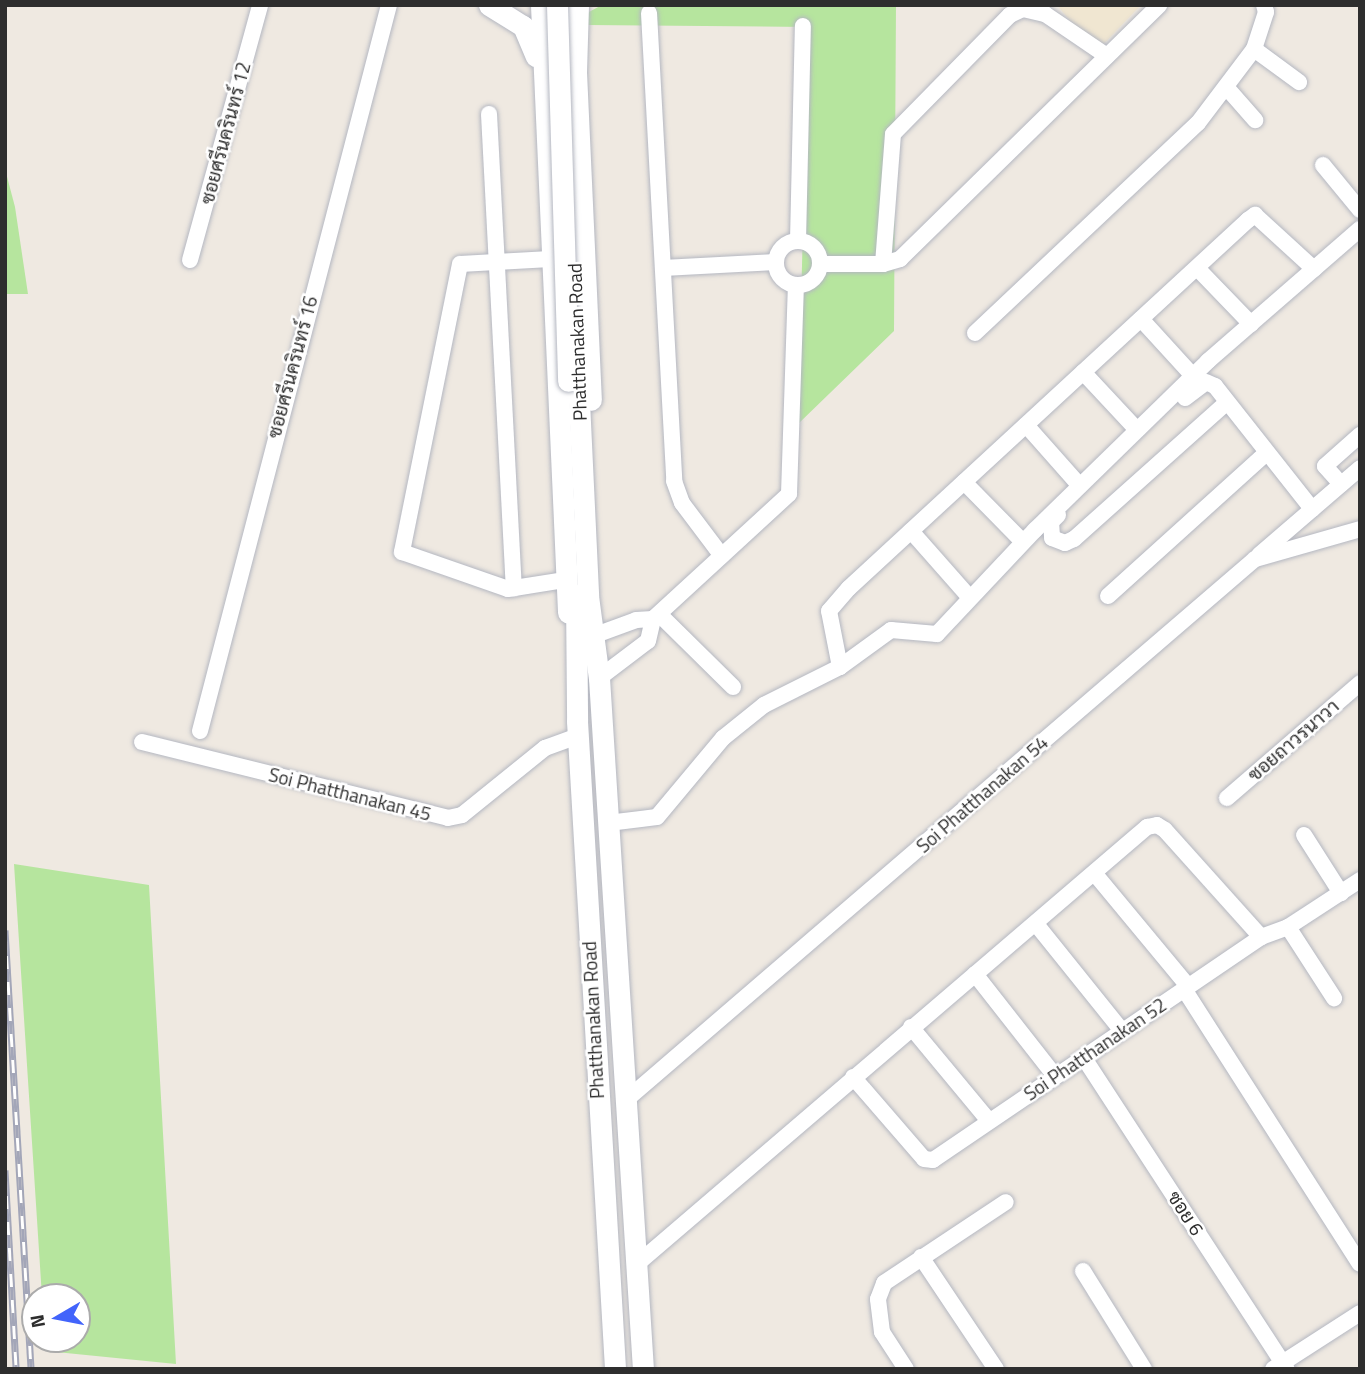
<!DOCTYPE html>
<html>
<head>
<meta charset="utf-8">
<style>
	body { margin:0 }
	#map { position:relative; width:1365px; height:1374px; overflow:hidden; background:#efe9e1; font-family:"Titillium Web",Sarabun,sans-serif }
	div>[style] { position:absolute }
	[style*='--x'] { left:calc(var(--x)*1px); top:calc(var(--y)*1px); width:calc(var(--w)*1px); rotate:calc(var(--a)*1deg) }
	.education>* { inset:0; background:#f0e6d1 }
	.green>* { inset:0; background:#b6e59e }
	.roads { filter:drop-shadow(0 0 2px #b4b7c1) drop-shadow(0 0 2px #b4b7c1) }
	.minor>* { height:16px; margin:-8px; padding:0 8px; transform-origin:8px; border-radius:8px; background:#fff }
	.minor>.ring { margin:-8px; padding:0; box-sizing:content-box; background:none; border:16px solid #fff; border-radius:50% }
	.secondary>* { height:21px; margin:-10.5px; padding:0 10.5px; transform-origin:10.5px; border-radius:10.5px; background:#fff }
	.rail>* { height:7px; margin-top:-3.5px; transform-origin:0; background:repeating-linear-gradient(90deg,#fff 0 13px,#a3a6b8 0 26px); box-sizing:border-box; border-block:2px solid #a3a6b8 }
	.bridges { filter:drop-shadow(0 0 2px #b4b7c1) drop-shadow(0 0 2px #b4b7c1) }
	.secondary-bridge>* { height:21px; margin:-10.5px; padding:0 10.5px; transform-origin:10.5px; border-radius:10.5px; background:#fff }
	span { translate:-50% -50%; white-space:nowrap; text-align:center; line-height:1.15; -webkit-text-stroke:5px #fff; paint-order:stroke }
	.street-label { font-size:19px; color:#2e2e2e }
	.frame { position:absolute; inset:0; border:7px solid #2e2e2e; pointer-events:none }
	.north { position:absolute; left:21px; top:1283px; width:70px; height:70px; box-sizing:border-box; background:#fff; border:2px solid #ababab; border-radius:50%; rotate:260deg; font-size:19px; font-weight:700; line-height:28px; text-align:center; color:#2e2e2e }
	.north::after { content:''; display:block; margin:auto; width:24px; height:32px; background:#4264fb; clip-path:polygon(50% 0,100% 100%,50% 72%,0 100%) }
</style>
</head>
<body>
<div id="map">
	<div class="education">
		<div style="clip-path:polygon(1057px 5px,1141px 5px,1096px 52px)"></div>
	</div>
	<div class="green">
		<div style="clip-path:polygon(602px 5px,896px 5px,894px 331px,798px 424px,808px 27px,587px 25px,587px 13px)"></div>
		<div style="clip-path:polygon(5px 169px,15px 207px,28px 294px,5px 294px)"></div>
		<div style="clip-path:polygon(14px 864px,149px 885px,176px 1364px,46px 1351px,45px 1339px,77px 1339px,77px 1297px,42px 1297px)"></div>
	</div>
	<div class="roads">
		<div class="minor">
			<div style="--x:649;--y:13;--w:469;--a:86.9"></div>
			<div style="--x:674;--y:481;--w:23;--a:70"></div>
			<div style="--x:682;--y:503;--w:66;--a:53"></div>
			<div style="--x:1254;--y:49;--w:56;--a:36.3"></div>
			<div style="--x:1227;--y:88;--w:43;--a:48.8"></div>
			<div style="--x:489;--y:114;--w:475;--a:87"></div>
			<div style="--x:1323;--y:165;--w:58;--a:50.6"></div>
			<div class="ring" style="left:776px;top:241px;width:28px;height:28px"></div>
			<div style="--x:798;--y:241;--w:215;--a:-88.7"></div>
			<div style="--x:550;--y:259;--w:90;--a:176.8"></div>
			<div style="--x:460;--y:264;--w:294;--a:101.4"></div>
			<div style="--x:402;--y:552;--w:112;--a:19.2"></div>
			<div style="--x:508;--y:589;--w:58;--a:-9"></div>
			<div style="--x:190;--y:260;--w:264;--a:-74.6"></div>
			<div style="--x:820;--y:264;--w:63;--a:0"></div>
			<div style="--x:883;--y:264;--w:18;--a:-16"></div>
			<div style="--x:900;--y:259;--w:363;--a:-44.4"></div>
			<div style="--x:883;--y:264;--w:130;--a:-85.6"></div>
			<div style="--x:893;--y:134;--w:167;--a:-45.5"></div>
			<div style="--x:1010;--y:15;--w:14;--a:-25"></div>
			<div style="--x:1023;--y:9;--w:23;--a:13"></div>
			<div style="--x:1045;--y:14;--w:75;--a:34.1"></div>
			<div style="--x:663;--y:268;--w:113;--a:-3"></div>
			<div style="--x:1197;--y:268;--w:78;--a:46"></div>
			<div style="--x:1141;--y:319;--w:77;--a:47.6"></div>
			<div style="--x:975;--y:333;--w:306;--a:-43.3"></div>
			<div style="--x:1198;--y:123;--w:93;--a:-52.9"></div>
			<div style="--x:1254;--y:49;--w:39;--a:-72"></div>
			<div style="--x:1266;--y:12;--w:7;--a:-106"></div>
			<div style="--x:1083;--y:372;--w:79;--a:47"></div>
			<div style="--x:1185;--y:398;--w:26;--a:-37"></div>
			<div style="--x:1206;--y:382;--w:10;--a:24"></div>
			<div style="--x:1215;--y:386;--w:157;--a:51.7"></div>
			<div style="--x:1026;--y:425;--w:81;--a:48.5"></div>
			<div style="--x:964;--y:482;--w:84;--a:45.5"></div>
			<div style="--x:1341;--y:484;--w:24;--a:-132"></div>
			<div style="--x:1325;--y:466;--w:47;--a:-41.5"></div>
			<div style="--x:1058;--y:515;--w:10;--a:135"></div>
			<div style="--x:1051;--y:522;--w:16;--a:86"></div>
			<div style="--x:1052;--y:538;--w:14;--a:21"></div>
			<div style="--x:1065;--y:543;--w:10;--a:-24"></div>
			<div style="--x:1074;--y:539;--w:205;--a:-41.8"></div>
			<div style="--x:911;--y:531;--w:89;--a:48.6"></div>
			<div style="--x:1259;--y:555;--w:133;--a:-40.7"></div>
			<div style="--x:1108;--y:596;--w:213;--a:-42.1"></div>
			<div style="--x:659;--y:614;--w:104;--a:44.6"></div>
			<div style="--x:601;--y:633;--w:37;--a:-20"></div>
			<div style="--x:636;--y:620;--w:17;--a:-3"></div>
			<div style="--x:840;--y:667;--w:63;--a:-36"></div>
			<div style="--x:891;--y:630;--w:46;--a:5"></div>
			<div style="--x:937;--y:634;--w:143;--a:-46.7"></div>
			<div style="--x:1035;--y:530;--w:242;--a:-44.3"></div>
			<div style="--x:1208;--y:361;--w:201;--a:-41"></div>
			<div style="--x:599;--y:678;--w:61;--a:-37.1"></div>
			<div style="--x:648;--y:641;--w:23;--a:-77"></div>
			<div style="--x:653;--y:619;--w:185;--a:-42.6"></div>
			<div style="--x:789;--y:494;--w:209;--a:-88.1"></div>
			<div style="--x:200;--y:731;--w:750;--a:-75.41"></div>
			<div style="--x:142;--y:742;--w:315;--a:13.9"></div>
			<div style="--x:448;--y:818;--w:14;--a:-12"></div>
			<div style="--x:462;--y:815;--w:107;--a:-38.9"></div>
			<div style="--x:545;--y:748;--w:35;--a:-20"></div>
			<div style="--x:1227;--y:798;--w:176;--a:-40.8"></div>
			<div style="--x:608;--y:823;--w:49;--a:-7"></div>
			<div style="--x:657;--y:817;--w:103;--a:-50.1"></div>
			<div style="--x:723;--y:738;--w:53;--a:-38.8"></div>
			<div style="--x:764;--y:705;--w:85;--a:-26.6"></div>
			<div style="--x:840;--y:667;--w:57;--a:-101.1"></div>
			<div style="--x:829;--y:611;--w:30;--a:-49"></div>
			<div style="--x:849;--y:588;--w:543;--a:-42.69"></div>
			<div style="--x:1248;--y:220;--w:9;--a:-36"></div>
			<div style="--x:1255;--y:215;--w:80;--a:42.5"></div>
			<div style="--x:1304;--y:835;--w:69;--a:57.5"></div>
			<div style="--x:1095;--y:874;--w:146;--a:50.3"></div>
			<div style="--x:1036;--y:924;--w:137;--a:51.2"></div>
			<div style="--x:1288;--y:927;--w:85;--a:57.1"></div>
			<div style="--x:975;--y:974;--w:130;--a:51.9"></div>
			<div style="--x:1184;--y:989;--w:326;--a:57.4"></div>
			<div style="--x:911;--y:1027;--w:122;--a:50.3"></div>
			<div style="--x:1084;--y:1058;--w:371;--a:56.9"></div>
			<div style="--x:853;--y:1077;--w:108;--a:49.1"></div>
			<div style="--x:924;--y:1159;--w:9;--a:6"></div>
			<div style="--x:933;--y:1160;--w:397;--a:-34.2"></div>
			<div style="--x:1261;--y:937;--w:29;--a:-20"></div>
			<div style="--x:1288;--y:927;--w:86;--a:-33.1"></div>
			<div style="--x:626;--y:1100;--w:830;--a:-40.7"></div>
			<div style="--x:1255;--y:559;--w:109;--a:-15.9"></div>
			<div style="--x:921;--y:1257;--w:135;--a:56.2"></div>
			<div style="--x:637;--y:1264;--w:672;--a:-40.59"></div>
			<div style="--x:1147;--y:827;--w:10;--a:-11"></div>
			<div style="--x:1157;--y:825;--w:9;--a:32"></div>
			<div style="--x:1165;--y:830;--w:144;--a:48.1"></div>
			<div style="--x:1083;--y:1271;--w:115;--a:58.1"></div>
			<div style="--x:906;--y:1369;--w:44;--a:-123"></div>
			<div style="--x:882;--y:1332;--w:33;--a:-97"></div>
			<div style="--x:878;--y:1299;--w:17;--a:-69"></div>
			<div style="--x:884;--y:1283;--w:146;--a:-33.6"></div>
			<div style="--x:1273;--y:1369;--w:103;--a:-32.8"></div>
		</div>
		<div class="secondary">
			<div style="--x:489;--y:5;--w:40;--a:32"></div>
			<div style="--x:523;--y:26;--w:33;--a:67"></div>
			<div style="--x:541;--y:5;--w:608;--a:87.45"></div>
			<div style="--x:578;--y:5;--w:67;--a:91.7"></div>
			<div style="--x:576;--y:72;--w:328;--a:87.4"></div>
			<div style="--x:578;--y:380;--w:216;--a:87.3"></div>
			<div style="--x:588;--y:596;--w:83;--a:82.4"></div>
			<div style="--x:599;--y:678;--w:692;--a:86.36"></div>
			<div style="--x:576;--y:595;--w:126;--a:89.5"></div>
			<div style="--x:577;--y:721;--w:649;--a:86.64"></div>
		</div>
	</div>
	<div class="rail">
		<div style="--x:5;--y:930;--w:440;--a:86.6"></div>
		<div style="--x:5;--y:1170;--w:199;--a:86.8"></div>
	</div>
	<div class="bridges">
		<div class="secondary-bridge">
			<div style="--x:557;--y:5;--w:376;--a:88.3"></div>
		</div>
	</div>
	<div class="street-label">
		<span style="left:225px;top:133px;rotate:-75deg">ซอยศรีนครินทร์ 12</span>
		<span style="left:577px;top:342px;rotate:-92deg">Phatthanakan Road</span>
		<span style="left:292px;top:367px;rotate:-75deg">ซอยศรีนครินทร์ 16</span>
		<span style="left:1293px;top:740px;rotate:-41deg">ซอยถาวรนาวา</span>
		<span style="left:350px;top:794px;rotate:14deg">Soi Phatthanakan 45</span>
		<span style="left:982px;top:794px;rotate:-41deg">Soi Phatthanakan 54</span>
		<span style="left:593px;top:1020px;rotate:-93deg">Phatthanakan Road</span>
		<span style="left:1095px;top:1049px;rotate:-34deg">Soi Phatthanakan 52</span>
		<span style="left:1186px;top:1213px;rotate:57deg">ซอย 6</span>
	</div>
	<div class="frame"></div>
	<div class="north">N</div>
</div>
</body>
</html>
